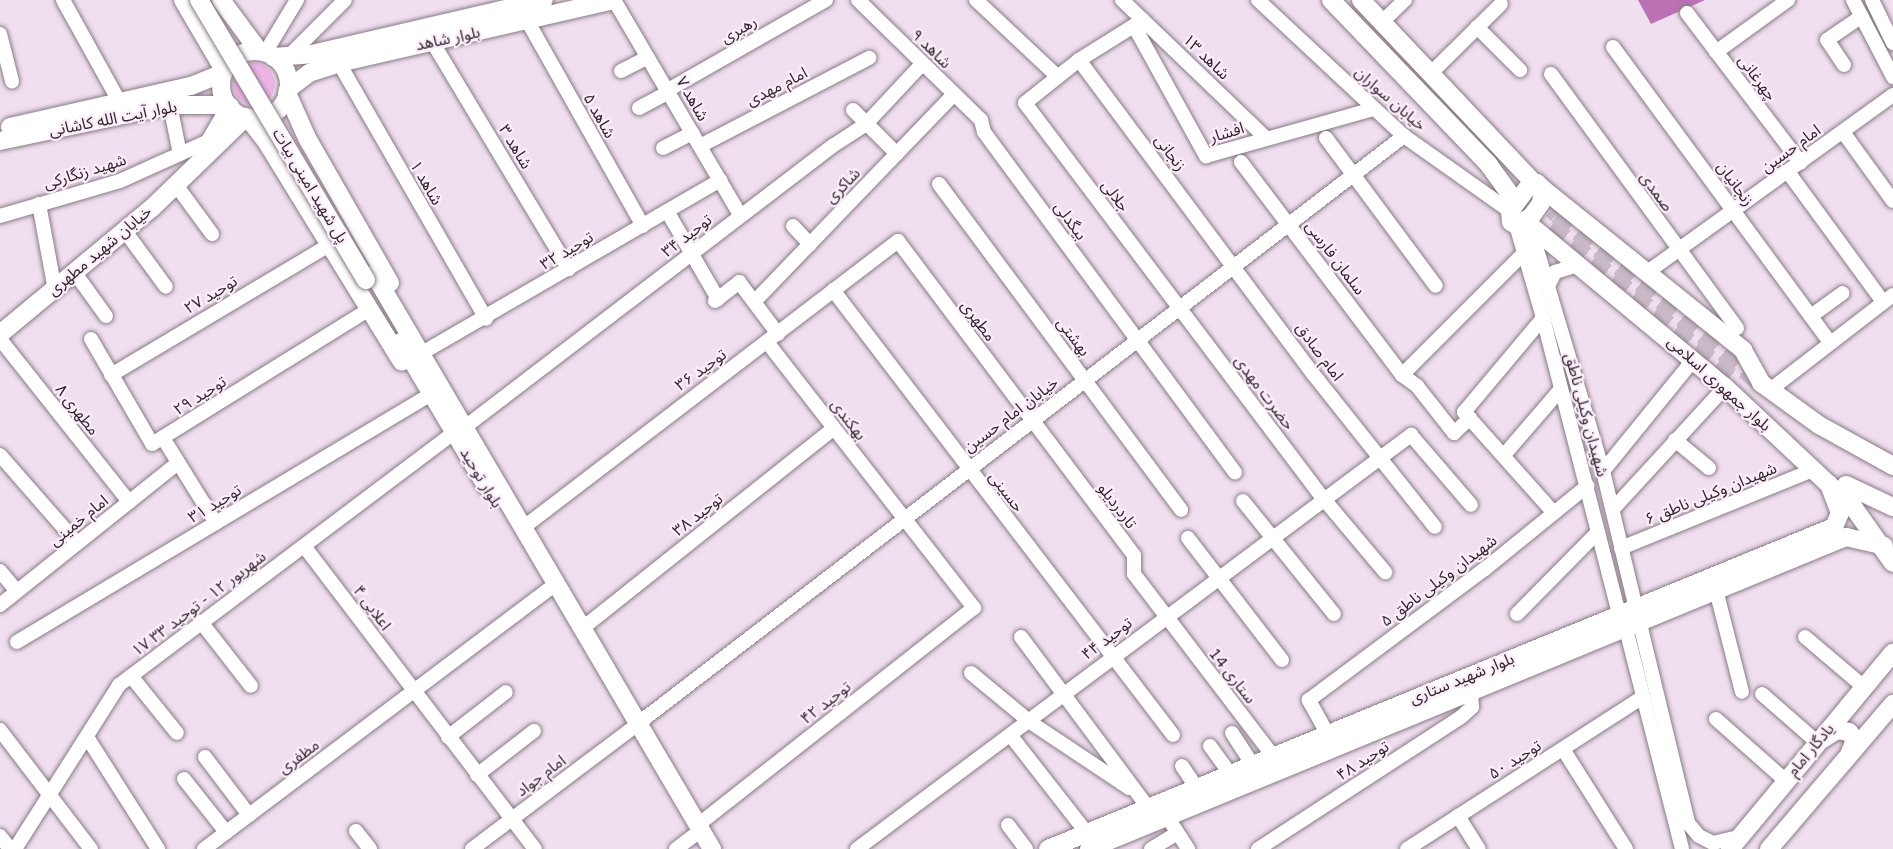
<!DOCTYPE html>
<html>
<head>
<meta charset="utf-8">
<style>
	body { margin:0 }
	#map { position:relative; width:1893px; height:849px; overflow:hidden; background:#f0dfee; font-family:"Varela Round","Noto Sans Arabic",sans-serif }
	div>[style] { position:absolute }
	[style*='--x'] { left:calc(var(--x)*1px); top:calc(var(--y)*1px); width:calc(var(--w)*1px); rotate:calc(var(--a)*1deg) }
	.green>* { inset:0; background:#edb6e7 }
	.round { border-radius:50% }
	.water>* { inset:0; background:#ba72b4 }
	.major-tunnel>* { height:18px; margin-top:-9px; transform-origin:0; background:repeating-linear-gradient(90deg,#c9bac7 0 18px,transparent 0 27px) }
	.roads { filter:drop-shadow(0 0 2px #897a87) drop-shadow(0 0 2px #897a87) }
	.minor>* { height:14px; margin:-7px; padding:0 7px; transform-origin:7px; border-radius:7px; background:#fff }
	.major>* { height:18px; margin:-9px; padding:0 9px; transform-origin:9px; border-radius:9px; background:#fff }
	.major>.ring { margin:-9px; padding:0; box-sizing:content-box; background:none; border:18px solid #fff; border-radius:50% }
	.bridges { filter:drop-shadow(0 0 2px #897a87) drop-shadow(0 0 2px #897a87) }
	.major-bridge>* { height:18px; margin:-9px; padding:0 9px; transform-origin:9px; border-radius:9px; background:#fff }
	span { translate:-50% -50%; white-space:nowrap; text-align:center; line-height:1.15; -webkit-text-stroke:4.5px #fdedfb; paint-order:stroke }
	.street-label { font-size:16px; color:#2d272c }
</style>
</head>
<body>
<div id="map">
	<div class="green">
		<div class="round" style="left:233px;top:63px;width:42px;height:42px"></div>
	</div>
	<div class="water">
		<div style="clip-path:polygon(1638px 0,1705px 0,1651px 24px)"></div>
	</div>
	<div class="major-tunnel">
		<div style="--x:1534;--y:190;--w:34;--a:47"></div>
		<div style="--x:1557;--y:215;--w:262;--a:39.6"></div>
		<div style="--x:1551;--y:226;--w:236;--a:40"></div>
	</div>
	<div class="roads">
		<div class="minor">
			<div style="--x:63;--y:0;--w:115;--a:61"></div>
			<div style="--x:614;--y:0;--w:249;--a:59.6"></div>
			<div style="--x:858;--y:0;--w:172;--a:44.3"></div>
			<div style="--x:981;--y:120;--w:12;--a:76"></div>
			<div style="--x:984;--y:132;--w:423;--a:53.6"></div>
			<div style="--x:976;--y:0;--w:112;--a:43.2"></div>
			<div style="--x:1122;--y:0;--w:199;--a:43.8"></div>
			<div style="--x:1258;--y:0;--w:200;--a:43"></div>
			<div style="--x:1404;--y:136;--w:130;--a:35.3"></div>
			<div style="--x:1853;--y:0;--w:87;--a:62.5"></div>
			<div style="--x:1872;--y:0;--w:48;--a:64"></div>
			<div style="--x:1687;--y:13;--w:188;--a:52.8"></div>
			<div style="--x:1143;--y:20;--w:75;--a:148"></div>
			<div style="--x:1079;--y:60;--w:69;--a:141.5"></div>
			<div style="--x:1025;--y:103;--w:495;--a:53"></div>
			<div style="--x:1323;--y:498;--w:97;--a:50"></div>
			<div style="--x:1143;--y:20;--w:14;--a:111"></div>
			<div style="--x:1138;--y:33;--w:141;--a:61.1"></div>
			<div style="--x:1206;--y:156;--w:173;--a:-15.7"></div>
			<div style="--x:528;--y:22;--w:234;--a:60.6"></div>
			<div style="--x:1382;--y:22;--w:32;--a:-44"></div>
			<div style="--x:1477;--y:27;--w:61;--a:45"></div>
			<div style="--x:0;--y:34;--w:49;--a:75.7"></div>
			<div style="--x:433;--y:43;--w:264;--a:59"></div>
			<div style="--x:1613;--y:47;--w:365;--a:53.7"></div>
			<div style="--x:1716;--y:52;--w:89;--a:-35.8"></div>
			<div style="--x:265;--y:53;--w:62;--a:-58.9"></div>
			<div style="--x:286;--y:59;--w:83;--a:-45"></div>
			<div style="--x:1079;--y:60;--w:393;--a:53.3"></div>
			<div style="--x:1314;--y:375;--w:194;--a:51.5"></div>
			<div style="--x:339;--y:63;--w:295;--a:60.1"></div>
			<div style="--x:1844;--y:65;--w:30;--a:-124"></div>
			<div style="--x:1827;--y:40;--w:42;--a:-34.4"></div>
			<div style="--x:621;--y:71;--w:30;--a:-27"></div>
			<div style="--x:1431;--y:73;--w:98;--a:-44.6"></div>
			<div style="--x:1551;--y:74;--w:315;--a:53.8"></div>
			<div style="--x:668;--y:90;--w:182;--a:-29.7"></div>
			<div style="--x:170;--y:105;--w:50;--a:78.5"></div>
			<div style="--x:639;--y:108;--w:34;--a:-28"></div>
			<div style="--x:853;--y:110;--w:62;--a:45"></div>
			<div style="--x:1843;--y:132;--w:85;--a:54.1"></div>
			<div style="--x:1326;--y:138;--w:184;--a:53.4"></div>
			<div style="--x:700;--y:146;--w:191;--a:-27.5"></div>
			<div style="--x:663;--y:148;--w:33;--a:-27"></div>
			<div style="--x:1241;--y:162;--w:267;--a:52.9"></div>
			<div style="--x:1402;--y:375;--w:19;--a:36"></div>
			<div style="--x:1417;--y:386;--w:60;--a:51.8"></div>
			<div style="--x:1454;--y:433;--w:22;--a:-43"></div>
			<div style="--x:1788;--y:172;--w:161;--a:53.8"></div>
			<div style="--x:939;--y:184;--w:406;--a:53.4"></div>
			<div style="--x:176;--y:185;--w:61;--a:53.7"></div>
			<div style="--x:39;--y:204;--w:87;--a:79.5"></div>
			<div style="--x:667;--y:211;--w:102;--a:59.9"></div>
			<div style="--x:0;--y:216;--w:125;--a:-16.3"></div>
			<div style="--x:120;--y:181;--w:100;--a:-24.3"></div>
			<div style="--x:1524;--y:224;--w:22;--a:60"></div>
			<div style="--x:1535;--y:243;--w:238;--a:73.4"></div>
			<div style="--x:1603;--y:471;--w:141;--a:76.5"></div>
			<div style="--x:1516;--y:225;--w:97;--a:73.8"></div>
			<div style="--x:1543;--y:318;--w:307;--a:75.6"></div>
			<div style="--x:793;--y:226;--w:25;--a:47"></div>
			<div style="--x:125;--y:231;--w:69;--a:53.8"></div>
			<div style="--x:1649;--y:271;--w:301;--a:-35.8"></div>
			<div style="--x:75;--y:273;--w:53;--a:54.2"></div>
			<div style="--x:1548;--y:286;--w:16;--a:-63"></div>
			<div style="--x:1555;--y:272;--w:24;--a:-17"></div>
			<div style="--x:833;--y:290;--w:560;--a:52.62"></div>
			<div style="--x:715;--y:301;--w:31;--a:-38"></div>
			<div style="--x:739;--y:282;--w:65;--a:53.1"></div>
			<div style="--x:755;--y:301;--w:287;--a:-46.1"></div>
			<div style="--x:1811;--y:316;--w:39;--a:-36"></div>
			<div style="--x:1543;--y:318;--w:123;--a:130"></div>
			<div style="--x:1464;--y:412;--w:135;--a:48.3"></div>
			<div style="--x:0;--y:339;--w:208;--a:51.6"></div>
			<div style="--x:91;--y:339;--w:121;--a:59.8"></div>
			<div style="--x:152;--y:444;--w:254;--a:-31.8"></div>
			<div style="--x:422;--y:353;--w:345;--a:-30.1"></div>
			<div style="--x:111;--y:375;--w:254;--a:-30.8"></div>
			<div style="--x:1402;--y:375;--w:173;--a:-45"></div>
			<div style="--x:1770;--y:390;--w:155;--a:-37.7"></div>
			<div style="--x:465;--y:427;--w:464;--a:-37.4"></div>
			<div style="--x:834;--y:145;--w:37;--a:-33"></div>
			<div style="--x:865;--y:125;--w:83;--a:-46.9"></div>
			<div style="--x:163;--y:438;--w:100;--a:58.1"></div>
			<div style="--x:1675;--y:440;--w:44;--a:39.5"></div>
			<div style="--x:0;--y:455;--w:117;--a:48.8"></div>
			<div style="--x:1504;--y:455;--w:87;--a:-49.2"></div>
			<div style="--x:1603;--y:471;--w:144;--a:-50.9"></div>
			<div style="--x:1243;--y:501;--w:145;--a:51.2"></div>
			<div style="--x:1613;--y:509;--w:166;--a:-47.4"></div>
			<div style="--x:524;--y:527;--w:471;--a:-37.4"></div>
			<div style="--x:898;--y:241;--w:393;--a:53.1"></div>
			<div style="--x:1134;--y:555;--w:19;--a:90"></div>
			<div style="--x:1134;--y:574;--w:229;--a:52.6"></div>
			<div style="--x:1188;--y:538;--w:154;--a:52.4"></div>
			<div style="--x:304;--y:546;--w:381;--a:52.7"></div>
			<div style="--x:1621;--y:548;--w:207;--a:-22.1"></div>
			<div style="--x:0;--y:571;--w:26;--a:50"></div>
			<div style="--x:1716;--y:590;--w:105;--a:75.7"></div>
			<div style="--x:0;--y:605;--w:228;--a:-38.6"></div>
			<div style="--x:1517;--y:614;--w:115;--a:-45.4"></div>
			<div style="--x:201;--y:622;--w:81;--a:52"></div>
			<div style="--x:1640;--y:624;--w:205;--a:76.4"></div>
			<div style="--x:1688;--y:823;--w:17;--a:50"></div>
			<div style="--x:1699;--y:836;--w:16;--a:27"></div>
			<div style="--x:1713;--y:843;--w:27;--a:-13"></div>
			<div style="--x:584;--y:627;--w:318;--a:-38.5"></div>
			<div style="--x:1626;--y:629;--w:227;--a:75.7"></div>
			<div style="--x:1021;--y:637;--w:214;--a:53.3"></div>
			<div style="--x:1805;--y:637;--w:77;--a:40.3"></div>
			<div style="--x:17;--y:642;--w:483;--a:-30.9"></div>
			<div style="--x:971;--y:673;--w:77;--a:39.7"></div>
			<div style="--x:1030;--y:722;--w:119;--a:33.7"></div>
			<div style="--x:131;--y:676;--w:73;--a:51.1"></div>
			<div style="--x:1762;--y:694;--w:74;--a:41.2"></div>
			<div style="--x:1716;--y:719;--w:92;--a:41.5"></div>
			<div style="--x:640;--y:722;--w:963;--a:-37.49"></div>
			<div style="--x:0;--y:730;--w:150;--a:52.6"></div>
			<div style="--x:1232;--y:733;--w:38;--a:57"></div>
			<div style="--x:1327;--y:733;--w:38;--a:-119"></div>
			<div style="--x:1309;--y:700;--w:219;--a:-36.7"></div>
			<div style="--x:1485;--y:569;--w:132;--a:-39.1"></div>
			<div style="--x:1011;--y:736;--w:122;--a:52"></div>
			<div style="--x:87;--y:737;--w:133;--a:57.6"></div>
			<div style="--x:448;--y:737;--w:73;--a:-37.8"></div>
			<div style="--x:1210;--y:746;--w:34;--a:54"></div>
			<div style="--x:1563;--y:749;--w:118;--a:57.8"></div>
			<div style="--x:205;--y:757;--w:73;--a:52.8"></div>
			<div style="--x:1182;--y:766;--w:27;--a:56"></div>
			<div style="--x:477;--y:775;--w:72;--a:-37.7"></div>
			<div style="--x:184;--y:779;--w:68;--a:51.6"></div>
			<div style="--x:1458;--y:816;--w:39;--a:58"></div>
			<div style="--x:1168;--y:818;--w:37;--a:57"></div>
			<div style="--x:698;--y:825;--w:351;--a:-38.2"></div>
			<div style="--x:974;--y:608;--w:337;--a:-127.9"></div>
			<div style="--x:1008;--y:825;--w:30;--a:53"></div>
			<div style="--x:356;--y:831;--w:23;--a:52"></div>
			<div style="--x:0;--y:836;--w:16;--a:52"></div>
			<div style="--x:15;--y:849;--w:194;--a:-57.6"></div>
			<div style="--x:119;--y:685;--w:419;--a:-37"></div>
			<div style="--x:204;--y:849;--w:431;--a:-37"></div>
			<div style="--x:472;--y:849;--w:199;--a:-37"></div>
			<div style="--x:676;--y:849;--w:21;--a:-37"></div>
			<div style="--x:857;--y:849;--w:692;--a:-36.77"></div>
			<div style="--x:1411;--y:435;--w:92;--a:49.4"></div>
			<div style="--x:1151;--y:849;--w:31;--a:-31"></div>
			<div style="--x:1258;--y:849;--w:242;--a:-33"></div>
			<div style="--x:1461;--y:717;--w:15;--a:-42"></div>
			<div style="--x:1472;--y:707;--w:14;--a:-94"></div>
			<div style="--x:1407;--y:849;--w:278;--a:-32.8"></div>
		</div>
		<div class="major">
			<div style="--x:183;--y:0;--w:81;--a:59.6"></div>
			<div style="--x:221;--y:0;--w:64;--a:53.3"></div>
			<div style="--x:1331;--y:0;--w:228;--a:46.2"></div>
			<div style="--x:1489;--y:165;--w:44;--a:54.2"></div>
			<div style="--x:1361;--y:0;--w:252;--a:46.6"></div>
			<div class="ring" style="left:221px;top:51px;width:50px;height:50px"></div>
			<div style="--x:273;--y:57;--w:39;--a:-4"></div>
			<div style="--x:312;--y:54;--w:238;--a:-13.1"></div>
			<div style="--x:288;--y:89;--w:26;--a:-37"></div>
			<div style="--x:309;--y:73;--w:32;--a:-18"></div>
			<div style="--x:339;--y:63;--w:281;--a:-12.9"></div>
			<div style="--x:287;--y:93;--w:49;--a:66"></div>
			<div style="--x:307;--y:138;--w:167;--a:60.2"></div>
			<div style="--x:248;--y:118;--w:29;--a:52"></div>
			<div style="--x:266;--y:141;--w:259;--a:58.4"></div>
			<div style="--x:10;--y:127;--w:186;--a:-12.8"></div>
			<div style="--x:191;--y:86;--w:35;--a:-22"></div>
			<div style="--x:0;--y:141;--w:174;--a:-12"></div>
			<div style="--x:170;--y:105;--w:58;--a:0"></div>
			<div style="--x:206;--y:148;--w:48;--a:-59.7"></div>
			<div style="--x:1530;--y:184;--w:7;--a:-8"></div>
			<div style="--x:1537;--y:183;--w:8;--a:45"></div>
			<div style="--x:1543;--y:189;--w:14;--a:98"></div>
			<div style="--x:1541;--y:203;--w:17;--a:126"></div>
			<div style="--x:1531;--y:217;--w:17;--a:152"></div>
			<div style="--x:1516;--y:225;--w:6;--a:-149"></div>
			<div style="--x:1511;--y:222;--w:11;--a:-95"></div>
			<div style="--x:1510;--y:211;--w:34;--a:-53"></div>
			<div style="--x:1543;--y:189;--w:257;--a:38.8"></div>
			<div style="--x:1743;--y:350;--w:38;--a:61"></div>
			<div style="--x:1761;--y:383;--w:72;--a:35.9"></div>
			<div style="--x:1819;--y:425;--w:85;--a:29"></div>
			<div style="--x:1526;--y:222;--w:259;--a:39.7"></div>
			<div style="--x:1725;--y:387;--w:177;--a:43.2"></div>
			<div style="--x:1854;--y:508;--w:67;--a:54.7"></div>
			<div style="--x:374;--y:274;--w:667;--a:59.55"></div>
			<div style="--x:0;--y:334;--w:197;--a:-39.7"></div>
			<div style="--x:152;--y:208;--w:131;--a:-44.1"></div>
			<div style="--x:401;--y:342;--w:167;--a:59.4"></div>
			<div style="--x:1846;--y:485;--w:52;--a:25.1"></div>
			<div style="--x:1823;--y:739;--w:17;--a:-33"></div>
			<div style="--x:1837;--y:730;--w:12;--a:9"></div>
			<div style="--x:1849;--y:732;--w:10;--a:53"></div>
			<div style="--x:1855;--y:740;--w:16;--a:112"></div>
			<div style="--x:1048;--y:849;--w:849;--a:-22.28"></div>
			<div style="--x:1834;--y:527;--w:15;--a:-67"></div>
			<div style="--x:1840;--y:513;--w:31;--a:-111"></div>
			<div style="--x:1089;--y:849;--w:819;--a:-22.4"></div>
			<div style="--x:1846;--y:537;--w:39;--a:13"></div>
			<div style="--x:1730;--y:849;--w:255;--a:-50.3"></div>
			<div style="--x:1769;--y:849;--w:191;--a:-49.5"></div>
		</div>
	</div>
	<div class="bridges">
		<div class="major-bridge">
			<div style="--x:199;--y:0;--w:326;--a:59.2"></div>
		</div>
	</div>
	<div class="street-label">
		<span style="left:739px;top:30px;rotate:-30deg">رهبری</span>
		<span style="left:448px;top:39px;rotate:-12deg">بلوار شاهد</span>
		<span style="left:931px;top:49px;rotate:45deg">شاهد ۹</span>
		<span style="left:1206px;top:57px;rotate:44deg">شاهد ۱۳</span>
		<span style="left:1757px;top:78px;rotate:53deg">چهرغانی</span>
		<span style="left:777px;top:87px;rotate:-27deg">امام مهدی</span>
		<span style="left:692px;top:99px;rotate:60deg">شاهد ۷</span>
		<span style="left:1390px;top:99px;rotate:41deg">خیابان سواران</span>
		<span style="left:599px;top:116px;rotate:61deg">شاهد ۵</span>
		<span style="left:113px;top:119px;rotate:-11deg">بلوار آیت الله کاشانی</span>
		<span style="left:1227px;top:133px;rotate:-17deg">افشار</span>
		<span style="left:515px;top:147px;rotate:59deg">شاهد ۳</span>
		<span style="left:1791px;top:149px;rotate:-36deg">امام حسین</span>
		<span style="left:1170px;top:153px;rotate:53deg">زنجانی</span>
		<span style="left:85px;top:172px;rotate:-17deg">شهید زنگارکی</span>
		<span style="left:426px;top:183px;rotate:60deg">شاهد ۱</span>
		<span style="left:1735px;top:184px;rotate:54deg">زنجانیان</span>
		<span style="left:310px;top:186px;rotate:59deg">پل شهید امینی بیات</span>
		<span style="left:843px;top:186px;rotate:-46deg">شاکری</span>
		<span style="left:1656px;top:192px;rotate:54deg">صمدی</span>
		<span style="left:1115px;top:196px;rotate:53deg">جلالی</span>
		<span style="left:1070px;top:221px;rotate:54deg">بیگدلی</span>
		<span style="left:687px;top:236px;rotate:-38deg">توحید ۳۴</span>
		<span style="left:100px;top:251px;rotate:-40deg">خیابان شهید مطهری</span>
		<span style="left:567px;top:251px;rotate:-31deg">توحید ۳۲</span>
		<span style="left:1335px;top:258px;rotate:53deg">سلمان فارسی</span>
		<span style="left:211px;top:295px;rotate:-31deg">توحید ۲۷</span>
		<span style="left:978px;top:321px;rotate:53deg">مطهری</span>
		<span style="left:1073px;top:337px;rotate:53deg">بهشتی</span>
		<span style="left:1319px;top:352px;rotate:53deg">امام صادق</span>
		<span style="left:701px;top:370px;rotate:-36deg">توحید ۳۶</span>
		<span style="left:1719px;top:384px;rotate:42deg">بلوار جمهوری اسلامی</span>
		<span style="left:1264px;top:393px;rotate:53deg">حضرت مهدی</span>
		<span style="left:200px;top:396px;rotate:-32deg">توحید ۲۹</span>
		<span style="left:77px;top:410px;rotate:52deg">مطهری ۸</span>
		<span style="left:1011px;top:415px;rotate:-37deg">خیابان امام حسین</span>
		<span style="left:1586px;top:415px;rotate:75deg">شهیدان وکیلی ناطق</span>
		<span style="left:848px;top:420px;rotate:52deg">بهکندی</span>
		<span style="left:481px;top:478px;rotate:59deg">بلوار توحید</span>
		<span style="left:1006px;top:492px;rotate:53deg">حسینی</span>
		<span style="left:1711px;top:494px;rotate:-22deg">شهیدان وکیلی ناطق ۶</span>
		<span style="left:215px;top:504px;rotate:-31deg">توحید ۳۱</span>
		<span style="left:1117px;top:506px;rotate:53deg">تاردردیلو</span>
		<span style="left:698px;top:515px;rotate:-38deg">توحید ۳۸</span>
		<span style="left:79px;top:521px;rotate:-39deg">امام خمینی</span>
		<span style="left:1439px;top:581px;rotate:-37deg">شهیدان وکیلی ناطق ۵</span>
		<span style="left:199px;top:604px;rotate:-37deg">۱۷ شهریور ۱۲ - توحید ۳۳</span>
		<span style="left:372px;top:608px;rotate:53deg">اعلایی ۴</span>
		<span style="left:1107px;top:639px;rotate:-37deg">توحید ۴۴</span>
		<span style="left:1232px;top:676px;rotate:52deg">ستاری 14</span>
		<span style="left:1462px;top:679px;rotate:-22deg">بلوار شهید ستاری</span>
		<span style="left:826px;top:703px;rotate:-38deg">توحید ۴۲</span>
		<span style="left:1811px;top:750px;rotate:-50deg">یادگار امام</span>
		<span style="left:299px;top:757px;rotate:-37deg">مظفری</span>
		<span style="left:1515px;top:760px;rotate:-32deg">توحید ۵۰</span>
		<span style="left:1363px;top:761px;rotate:-33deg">توحید ۴۸</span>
		<span style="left:541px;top:776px;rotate:-37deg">امام جواد</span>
	</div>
</div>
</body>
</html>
